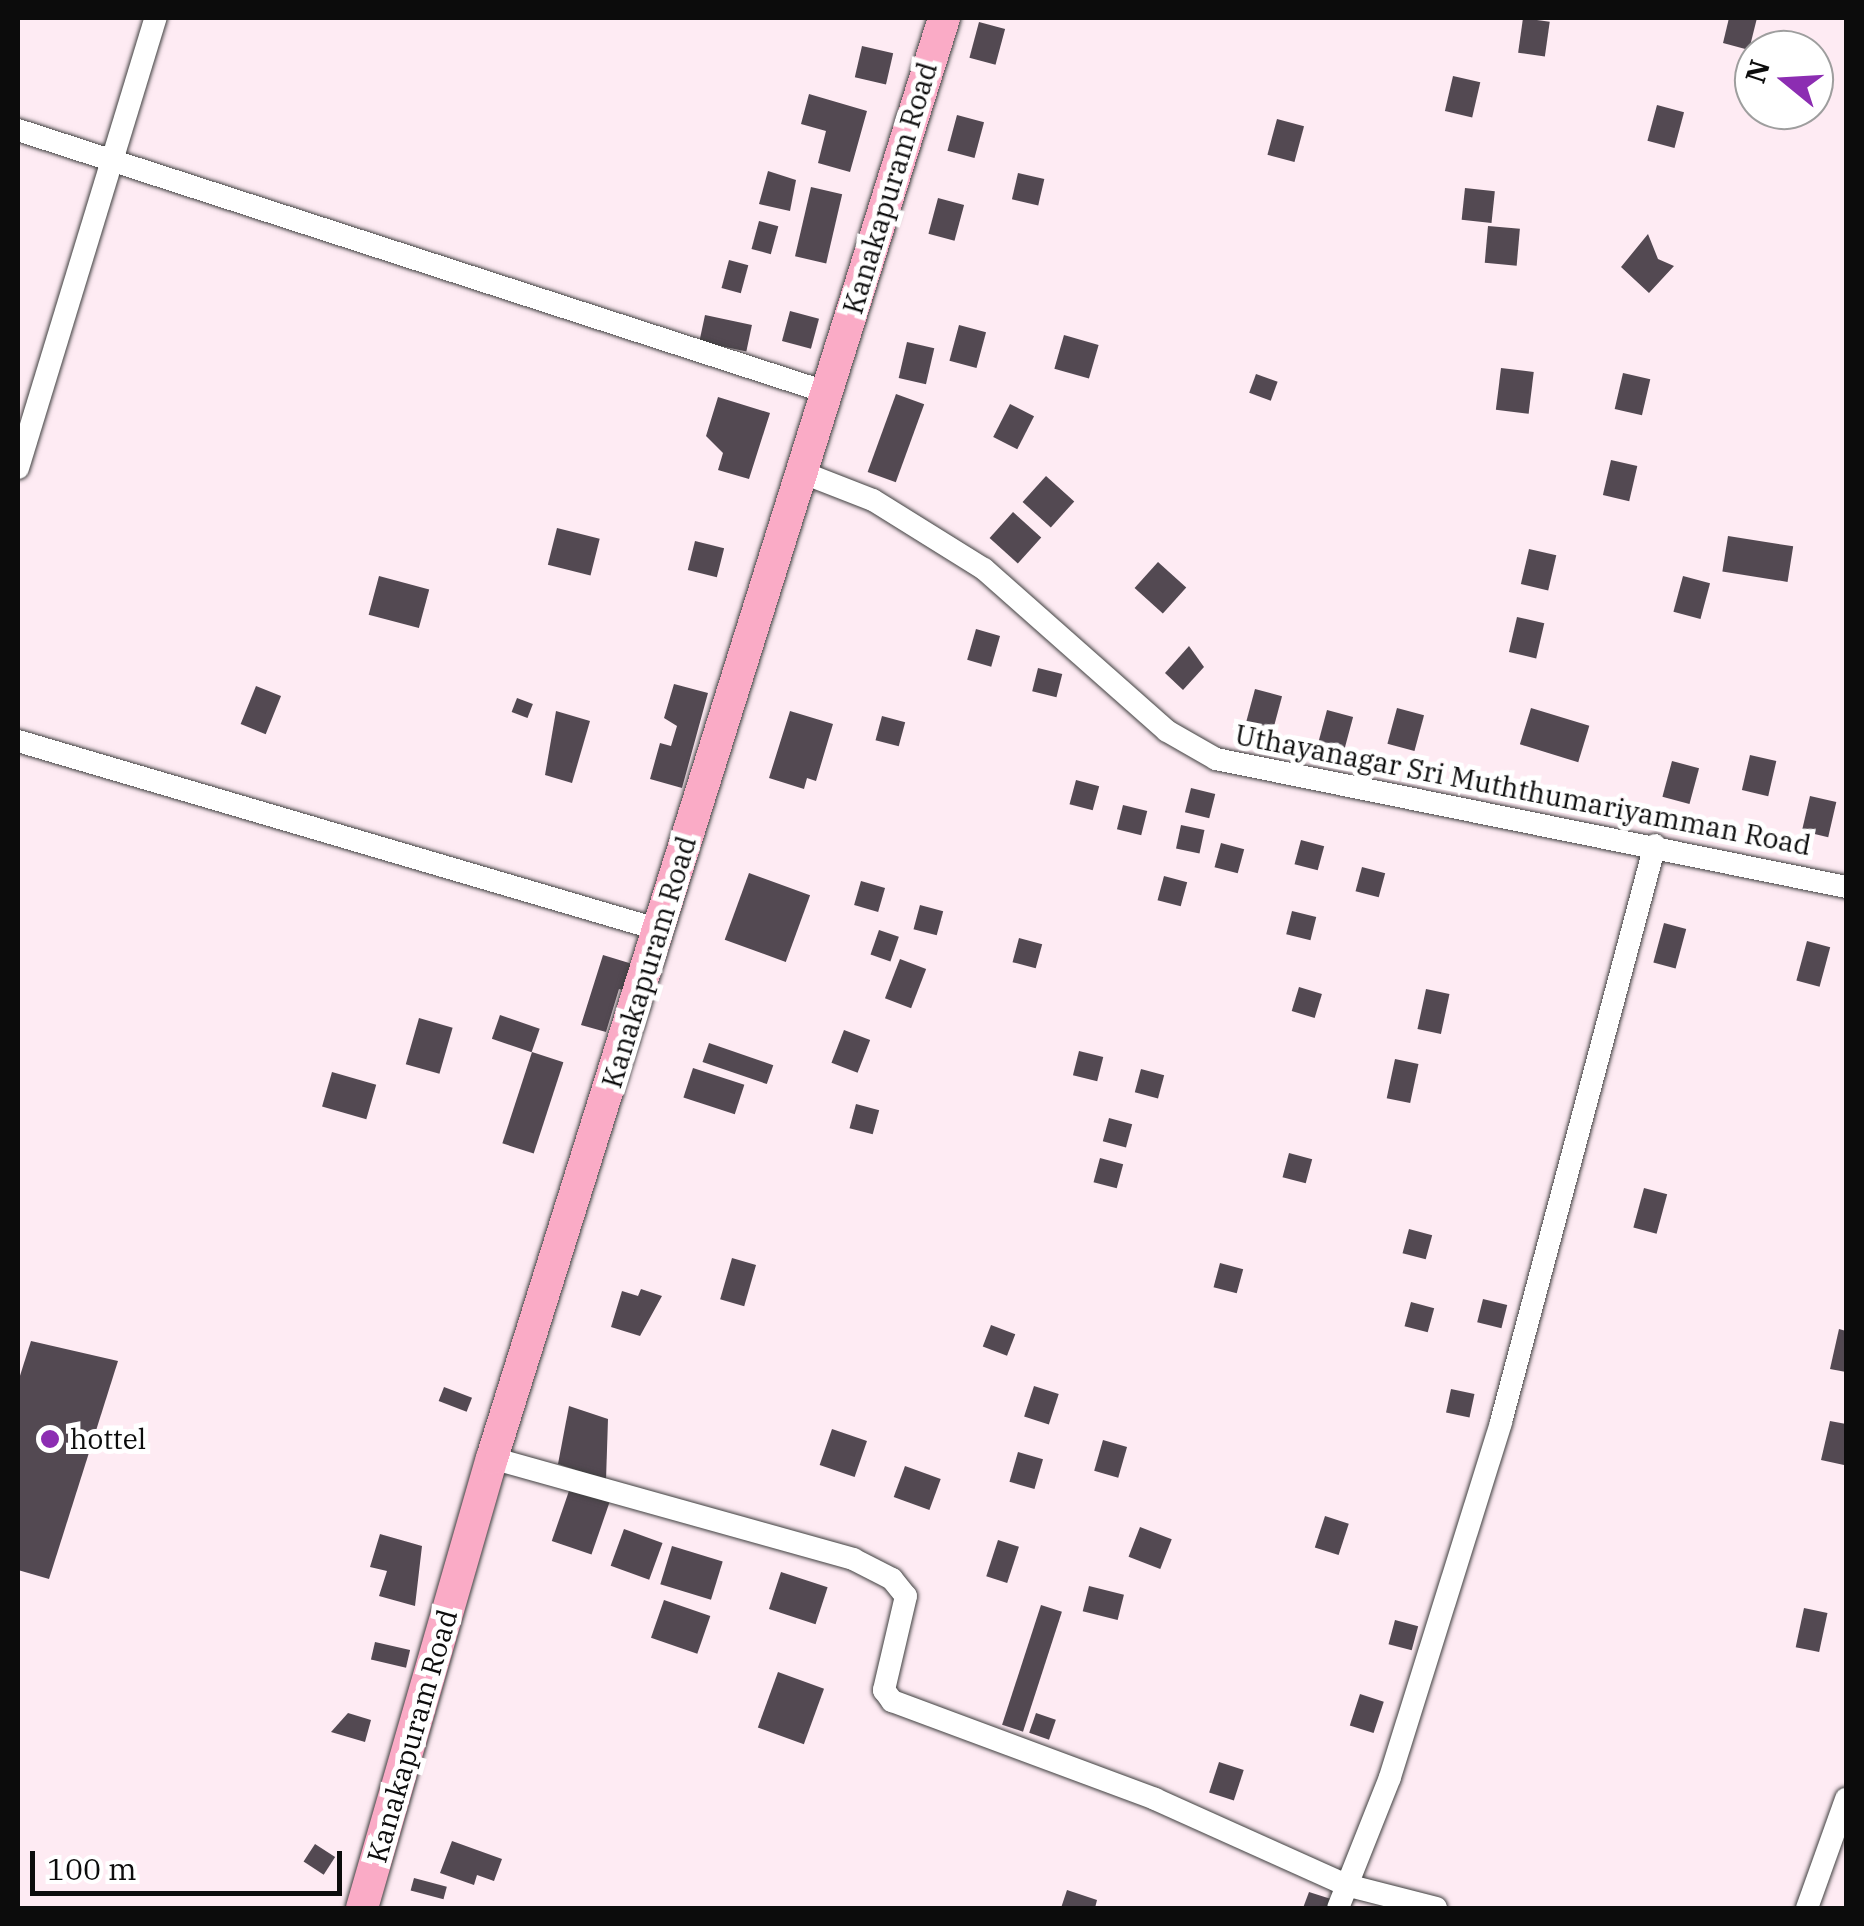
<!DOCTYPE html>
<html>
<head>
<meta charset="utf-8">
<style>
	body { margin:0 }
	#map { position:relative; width:1864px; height:1926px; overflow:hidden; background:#feebf3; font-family:"IBM Plex Serif",serif }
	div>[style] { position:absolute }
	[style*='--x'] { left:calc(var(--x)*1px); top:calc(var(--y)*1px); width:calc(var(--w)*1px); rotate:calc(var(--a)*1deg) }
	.building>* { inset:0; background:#534952; transform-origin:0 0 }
	.roads { filter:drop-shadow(0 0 2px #3f3f3f) drop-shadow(0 0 2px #3f3f3f) }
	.street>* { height:22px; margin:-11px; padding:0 11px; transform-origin:11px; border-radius:11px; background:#fff }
	.secondary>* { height:32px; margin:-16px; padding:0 16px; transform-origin:16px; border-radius:16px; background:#faabc6 }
	.dots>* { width:28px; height:28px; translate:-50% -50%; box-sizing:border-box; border:5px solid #fff; border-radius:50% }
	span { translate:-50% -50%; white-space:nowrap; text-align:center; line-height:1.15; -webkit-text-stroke:10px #fff; paint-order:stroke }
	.street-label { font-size:28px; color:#0c0c0c }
	.poi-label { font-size:28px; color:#0c0c0c }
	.left { translate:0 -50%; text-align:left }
	.frame { position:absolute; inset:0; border:20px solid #0c0c0c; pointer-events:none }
	.north { position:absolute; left:1734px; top:30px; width:100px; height:100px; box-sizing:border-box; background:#fff; border:2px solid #9e9e9e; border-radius:50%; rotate:288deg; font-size:28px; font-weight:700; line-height:40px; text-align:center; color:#0c0c0c }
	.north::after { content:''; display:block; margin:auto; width:35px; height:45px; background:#8c2db2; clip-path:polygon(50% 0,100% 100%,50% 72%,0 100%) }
	.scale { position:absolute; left:30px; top:1851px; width:312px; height:45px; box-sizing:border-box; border:5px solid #0c0c0c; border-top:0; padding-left:12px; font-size:30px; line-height:35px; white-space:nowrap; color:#0c0c0c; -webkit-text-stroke:8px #fff; paint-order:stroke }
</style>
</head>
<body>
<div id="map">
	<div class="building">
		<div style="left:1523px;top:18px;width:27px;height:35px;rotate:8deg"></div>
		<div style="clip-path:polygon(1729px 18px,1757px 18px,1749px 50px,1723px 43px)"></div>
		<div style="left:979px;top:22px;width:27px;height:37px;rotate:15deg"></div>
		<div style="left:862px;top:46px;width:32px;height:32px;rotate:13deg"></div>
		<div style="left:1453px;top:76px;width:28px;height:36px;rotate:13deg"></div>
		<div style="clip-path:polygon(809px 94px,867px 111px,850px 172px,818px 163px,826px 131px,801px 124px)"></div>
		<div style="left:1657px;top:105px;width:28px;height:37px;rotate:15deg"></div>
		<div style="left:957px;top:115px;width:28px;height:37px;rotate:15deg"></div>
		<div style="left:1277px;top:119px;width:28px;height:37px;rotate:15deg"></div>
		<div style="clip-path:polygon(768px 171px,796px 180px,790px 211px,759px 204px)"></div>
		<div style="left:1018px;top:173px;width:27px;height:27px;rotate:13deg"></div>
		<div style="left:811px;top:187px;width:32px;height:71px;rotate:13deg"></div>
		<div style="left:1465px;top:188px;width:30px;height:32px;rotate:6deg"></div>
		<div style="left:938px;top:198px;width:27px;height:37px;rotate:15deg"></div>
		<div style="left:759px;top:221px;width:20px;height:29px;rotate:15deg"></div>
		<div style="left:1488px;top:226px;width:32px;height:37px;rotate:5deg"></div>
		<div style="clip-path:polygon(1648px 234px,1658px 259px,1674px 266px,1649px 293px,1621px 267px)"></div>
		<div style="left:729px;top:260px;width:20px;height:29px;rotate:15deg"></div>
		<div style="left:790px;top:311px;width:30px;height:31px;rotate:15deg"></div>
		<div style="left:705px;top:315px;width:48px;height:27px;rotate:12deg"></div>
		<div style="left:959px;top:325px;width:28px;height:37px;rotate:15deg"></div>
		<div style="left:1064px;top:335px;width:36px;height:35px;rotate:16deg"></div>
		<div style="left:907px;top:342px;width:28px;height:37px;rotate:13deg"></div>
		<div style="left:1501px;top:368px;width:33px;height:42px;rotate:7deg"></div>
		<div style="left:1623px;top:373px;width:28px;height:37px;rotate:13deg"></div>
		<div style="left:1256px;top:374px;width:23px;height:20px;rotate:20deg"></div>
		<div style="left:896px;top:394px;width:30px;height:83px;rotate:20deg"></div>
		<div style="clip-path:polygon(718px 397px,770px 413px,749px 479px,718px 470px,723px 453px,706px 436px)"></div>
		<div style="left:1010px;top:404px;width:27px;height:37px;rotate:27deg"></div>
		<div style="left:1611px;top:460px;width:27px;height:36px;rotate:13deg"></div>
		<div style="left:1046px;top:476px;width:38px;height:35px;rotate:42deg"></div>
		<div style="left:1013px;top:512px;width:38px;height:35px;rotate:42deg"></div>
		<div style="left:557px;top:528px;width:44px;height:38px;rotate:14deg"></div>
		<div style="left:1728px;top:536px;width:66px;height:36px;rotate:9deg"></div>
		<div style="left:695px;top:541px;width:30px;height:30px;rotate:14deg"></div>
		<div style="left:1529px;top:549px;width:28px;height:36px;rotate:13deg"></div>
		<div style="left:1158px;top:562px;width:38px;height:35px;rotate:42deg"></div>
		<div style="left:379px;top:576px;width:52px;height:40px;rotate:15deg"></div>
		<div style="left:1683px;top:576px;width:28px;height:37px;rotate:15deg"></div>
		<div style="left:1517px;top:617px;width:28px;height:36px;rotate:13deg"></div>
		<div style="left:976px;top:629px;width:25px;height:32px;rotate:16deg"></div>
		<div style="clip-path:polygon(1189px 646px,1204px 667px,1183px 690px,1165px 673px)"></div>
		<div style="left:1038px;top:668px;width:25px;height:24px;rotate:14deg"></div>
		<div style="clip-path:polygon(674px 684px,708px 693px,682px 788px,650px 779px,660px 743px,671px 746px,677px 726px,664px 718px)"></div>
		<div style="left:256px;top:686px;width:27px;height:41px;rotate:22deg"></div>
		<div style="left:1255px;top:689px;width:28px;height:37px;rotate:15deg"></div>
		<div style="left:517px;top:698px;width:17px;height:15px;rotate:21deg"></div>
		<div style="left:1397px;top:708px;width:28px;height:37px;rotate:15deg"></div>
		<div style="left:1531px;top:708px;width:61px;height:38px;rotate:17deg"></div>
		<div style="left:1327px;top:710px;width:27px;height:37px;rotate:15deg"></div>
		<div style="clip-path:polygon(556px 711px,590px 721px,572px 783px,545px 775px)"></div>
		<div style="clip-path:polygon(790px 711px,833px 724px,816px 781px,807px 778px,804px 789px,769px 778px)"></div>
		<div style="left:882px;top:716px;width:24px;height:25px;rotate:15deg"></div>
		<div style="left:1750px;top:755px;width:27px;height:36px;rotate:13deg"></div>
		<div style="left:1672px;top:761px;width:28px;height:37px;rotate:15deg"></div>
		<div style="left:1076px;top:780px;width:24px;height:25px;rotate:15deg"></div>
		<div style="left:1191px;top:788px;width:25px;height:25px;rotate:14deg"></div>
		<div style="left:1810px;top:796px;width:27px;height:36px;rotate:13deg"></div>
		<div style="left:1123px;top:805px;width:25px;height:25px;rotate:14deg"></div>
		<div style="left:1181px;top:825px;width:24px;height:24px;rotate:12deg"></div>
		<div style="left:1301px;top:840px;width:24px;height:25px;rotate:15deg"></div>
		<div style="left:1221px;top:843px;width:24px;height:25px;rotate:15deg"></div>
		<div style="left:1362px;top:867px;width:24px;height:25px;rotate:15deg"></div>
		<div style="left:749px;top:873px;width:65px;height:71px;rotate:20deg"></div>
		<div style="left:1164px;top:876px;width:24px;height:25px;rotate:15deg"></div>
		<div style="left:861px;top:881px;width:25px;height:25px;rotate:16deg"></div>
		<div style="left:920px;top:905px;width:24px;height:25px;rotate:15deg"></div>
		<div style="left:1292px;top:911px;width:25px;height:24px;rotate:14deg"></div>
		<div style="left:1664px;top:923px;width:23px;height:41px;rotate:15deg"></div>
		<div style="left:879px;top:930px;width:21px;height:26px;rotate:19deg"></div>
		<div style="left:1019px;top:938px;width:24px;height:25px;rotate:15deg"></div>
		<div style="left:1807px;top:941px;width:24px;height:41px;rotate:15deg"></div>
		<div style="clip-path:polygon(603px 955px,639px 966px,631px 993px,619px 989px,606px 1032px,581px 1025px)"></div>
		<div style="left:900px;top:959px;width:28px;height:42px;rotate:21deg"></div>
		<div style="left:1299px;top:987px;width:24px;height:25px;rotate:17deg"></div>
		<div style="left:1426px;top:989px;width:24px;height:41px;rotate:12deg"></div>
		<div style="left:500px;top:1015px;width:42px;height:25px;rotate:19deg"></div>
		<div style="left:419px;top:1018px;width:35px;height:48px;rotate:16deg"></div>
		<div style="left:844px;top:1030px;width:28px;height:35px;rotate:21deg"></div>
		<div style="left:709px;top:1043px;width:68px;height:20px;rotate:19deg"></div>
		<div style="left:1079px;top:1051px;width:25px;height:25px;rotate:14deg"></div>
		<div style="left:532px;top:1052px;width:33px;height:96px;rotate:18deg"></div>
		<div style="left:1395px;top:1059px;width:24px;height:40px;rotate:12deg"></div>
		<div style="left:693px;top:1068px;width:54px;height:31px;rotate:18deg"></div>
		<div style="left:1141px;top:1069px;width:24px;height:24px;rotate:15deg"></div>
		<div style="left:332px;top:1072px;width:46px;height:36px;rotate:16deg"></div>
		<div style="left:856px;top:1104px;width:24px;height:25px;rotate:15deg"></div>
		<div style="left:1109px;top:1118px;width:24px;height:24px;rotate:15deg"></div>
		<div style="left:1289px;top:1153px;width:24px;height:25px;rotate:15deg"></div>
		<div style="left:1100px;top:1158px;width:24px;height:25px;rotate:15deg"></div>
		<div style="left:1644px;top:1188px;width:24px;height:41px;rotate:15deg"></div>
		<div style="left:1409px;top:1229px;width:24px;height:25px;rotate:15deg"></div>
		<div style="left:732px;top:1258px;width:25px;height:43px;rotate:16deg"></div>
		<div style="left:1220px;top:1263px;width:24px;height:25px;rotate:15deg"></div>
		<div style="clip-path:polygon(641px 1289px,662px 1296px,640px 1336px,611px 1327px,622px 1291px,638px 1296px)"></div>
		<div style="left:1483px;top:1299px;width:25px;height:24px;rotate:14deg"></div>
		<div style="left:1411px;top:1302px;width:24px;height:25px;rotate:15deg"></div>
		<div style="left:991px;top:1325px;width:26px;height:23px;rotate:21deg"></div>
		<div style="clip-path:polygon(1839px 1329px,1846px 1331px,1846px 1372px,1830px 1369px)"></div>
		<div style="clip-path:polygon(31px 1341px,118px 1361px,49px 1579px,18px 1570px,18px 1382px)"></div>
		<div style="left:1034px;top:1386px;width:26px;height:32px;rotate:18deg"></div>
		<div style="left:444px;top:1387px;width:30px;height:15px;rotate:21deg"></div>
		<div style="left:1451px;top:1389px;width:24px;height:24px;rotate:12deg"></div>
		<div style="clip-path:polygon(569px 1406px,608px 1419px,606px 1480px,558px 1464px)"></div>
		<div style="clip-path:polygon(1830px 1421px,1846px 1424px,1844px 1465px,1821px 1460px)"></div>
		<div style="left:832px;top:1429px;width:37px;height:38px;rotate:19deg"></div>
		<div style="left:1103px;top:1440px;width:25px;height:32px;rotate:16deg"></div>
		<div style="left:1018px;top:1452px;width:26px;height:31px;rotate:16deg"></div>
		<div style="left:905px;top:1466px;width:38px;height:33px;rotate:20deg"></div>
		<div style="left:570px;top:1488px;width:42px;height:56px;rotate:19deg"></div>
		<div style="left:1325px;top:1516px;width:25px;height:33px;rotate:18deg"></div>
		<div style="left:1140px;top:1527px;width:34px;height:32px;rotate:21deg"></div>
		<div style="left:624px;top:1529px;width:41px;height:39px;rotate:20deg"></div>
		<div style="clip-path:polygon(380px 1534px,422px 1546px,415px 1606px,379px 1596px,387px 1571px,370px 1567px)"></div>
		<div style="left:998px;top:1540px;width:22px;height:38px;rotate:18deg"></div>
		<div style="left:672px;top:1546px;width:53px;height:40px;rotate:17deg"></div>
		<div style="left:781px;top:1572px;width:49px;height:39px;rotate:18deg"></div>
		<div style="left:1089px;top:1586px;width:36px;height:26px;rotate:14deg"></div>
		<div style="left:664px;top:1600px;width:49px;height:40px;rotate:19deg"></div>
		<div style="left:1041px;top:1605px;width:22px;height:126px;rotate:18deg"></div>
		<div style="left:1804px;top:1608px;width:24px;height:40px;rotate:12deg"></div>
		<div style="left:1395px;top:1620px;width:24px;height:25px;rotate:15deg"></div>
		<div style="left:375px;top:1642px;width:36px;height:18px;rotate:13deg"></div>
		<div style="left:778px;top:1672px;width:49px;height:59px;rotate:20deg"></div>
		<div style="left:1360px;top:1694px;width:25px;height:33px;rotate:18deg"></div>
		<div style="clip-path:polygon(348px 1713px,371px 1720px,365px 1742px,331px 1732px)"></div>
		<div style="left:1036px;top:1713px;width:21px;height:21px;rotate:19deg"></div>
		<div style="left:1219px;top:1762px;width:26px;height:32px;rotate:18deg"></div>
		<div style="clip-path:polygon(452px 1841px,502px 1859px,494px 1881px,477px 1875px,474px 1885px,440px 1873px)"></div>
		<div style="left:315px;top:1844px;width:24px;height:21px;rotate:33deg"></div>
		<div style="left:414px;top:1878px;width:34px;height:13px;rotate:15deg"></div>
		<div style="clip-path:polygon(1067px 1890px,1097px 1900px,1095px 1908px,1061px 1908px)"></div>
		<div style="clip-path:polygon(1309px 1892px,1331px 1899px,1328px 1908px,1303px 1908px)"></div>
	</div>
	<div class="roads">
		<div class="street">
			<div style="--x:18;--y:130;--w:849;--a:17.97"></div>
			<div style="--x:18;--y:468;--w:471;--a:-73"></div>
			<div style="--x:801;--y:472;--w:77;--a:21.3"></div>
			<div style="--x:873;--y:500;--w:131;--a:31.9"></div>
			<div style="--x:984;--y:569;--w:244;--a:41.5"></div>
			<div style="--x:1167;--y:731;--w:56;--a:29.7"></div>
			<div style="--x:1216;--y:759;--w:643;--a:11.48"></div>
			<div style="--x:18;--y:741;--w:669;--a:16.4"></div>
			<div style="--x:492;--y:1458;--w:375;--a:15.6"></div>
			<div style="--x:853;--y:1559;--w:44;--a:27.1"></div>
			<div style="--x:892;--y:1579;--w:22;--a:51"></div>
			<div style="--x:906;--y:1596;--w:97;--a:103.2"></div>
			<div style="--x:884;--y:1690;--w:14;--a:54"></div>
			<div style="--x:892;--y:1701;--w:281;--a:20.4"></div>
			<div style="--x:1155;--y:1799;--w:209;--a:24.2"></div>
			<div style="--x:1346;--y:1885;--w:93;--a:14.3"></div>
			<div style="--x:1338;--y:1908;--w:141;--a:-68.3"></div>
			<div style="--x:1390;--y:1777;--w:372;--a:-72.6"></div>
			<div style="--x:1501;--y:1422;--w:597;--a:-75.06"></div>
			<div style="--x:1807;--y:1908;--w:116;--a:-70.3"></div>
		</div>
		<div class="secondary">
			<div style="--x:362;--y:1908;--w:468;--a:-73.9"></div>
			<div style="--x:492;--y:1458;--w:1509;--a:-72.57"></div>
		</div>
	</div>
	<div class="dots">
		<div style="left:50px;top:1439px;background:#8c2db2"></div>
	</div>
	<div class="street-label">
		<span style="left:890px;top:188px;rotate:-73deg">Kanakapuram Road</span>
		<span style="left:1523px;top:790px;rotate:11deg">Uthayanagar Sri Muththumariyamman Road</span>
		<span style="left:649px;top:962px;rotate:-73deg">Kanakapuram Road</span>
		<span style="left:412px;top:1736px;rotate:-74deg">Kanakapuram Road</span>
	</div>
	<div class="poi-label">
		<span class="left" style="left:70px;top:1439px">hottel</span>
	</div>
	<div class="frame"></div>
	<div class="north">N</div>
	<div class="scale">100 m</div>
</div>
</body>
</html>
